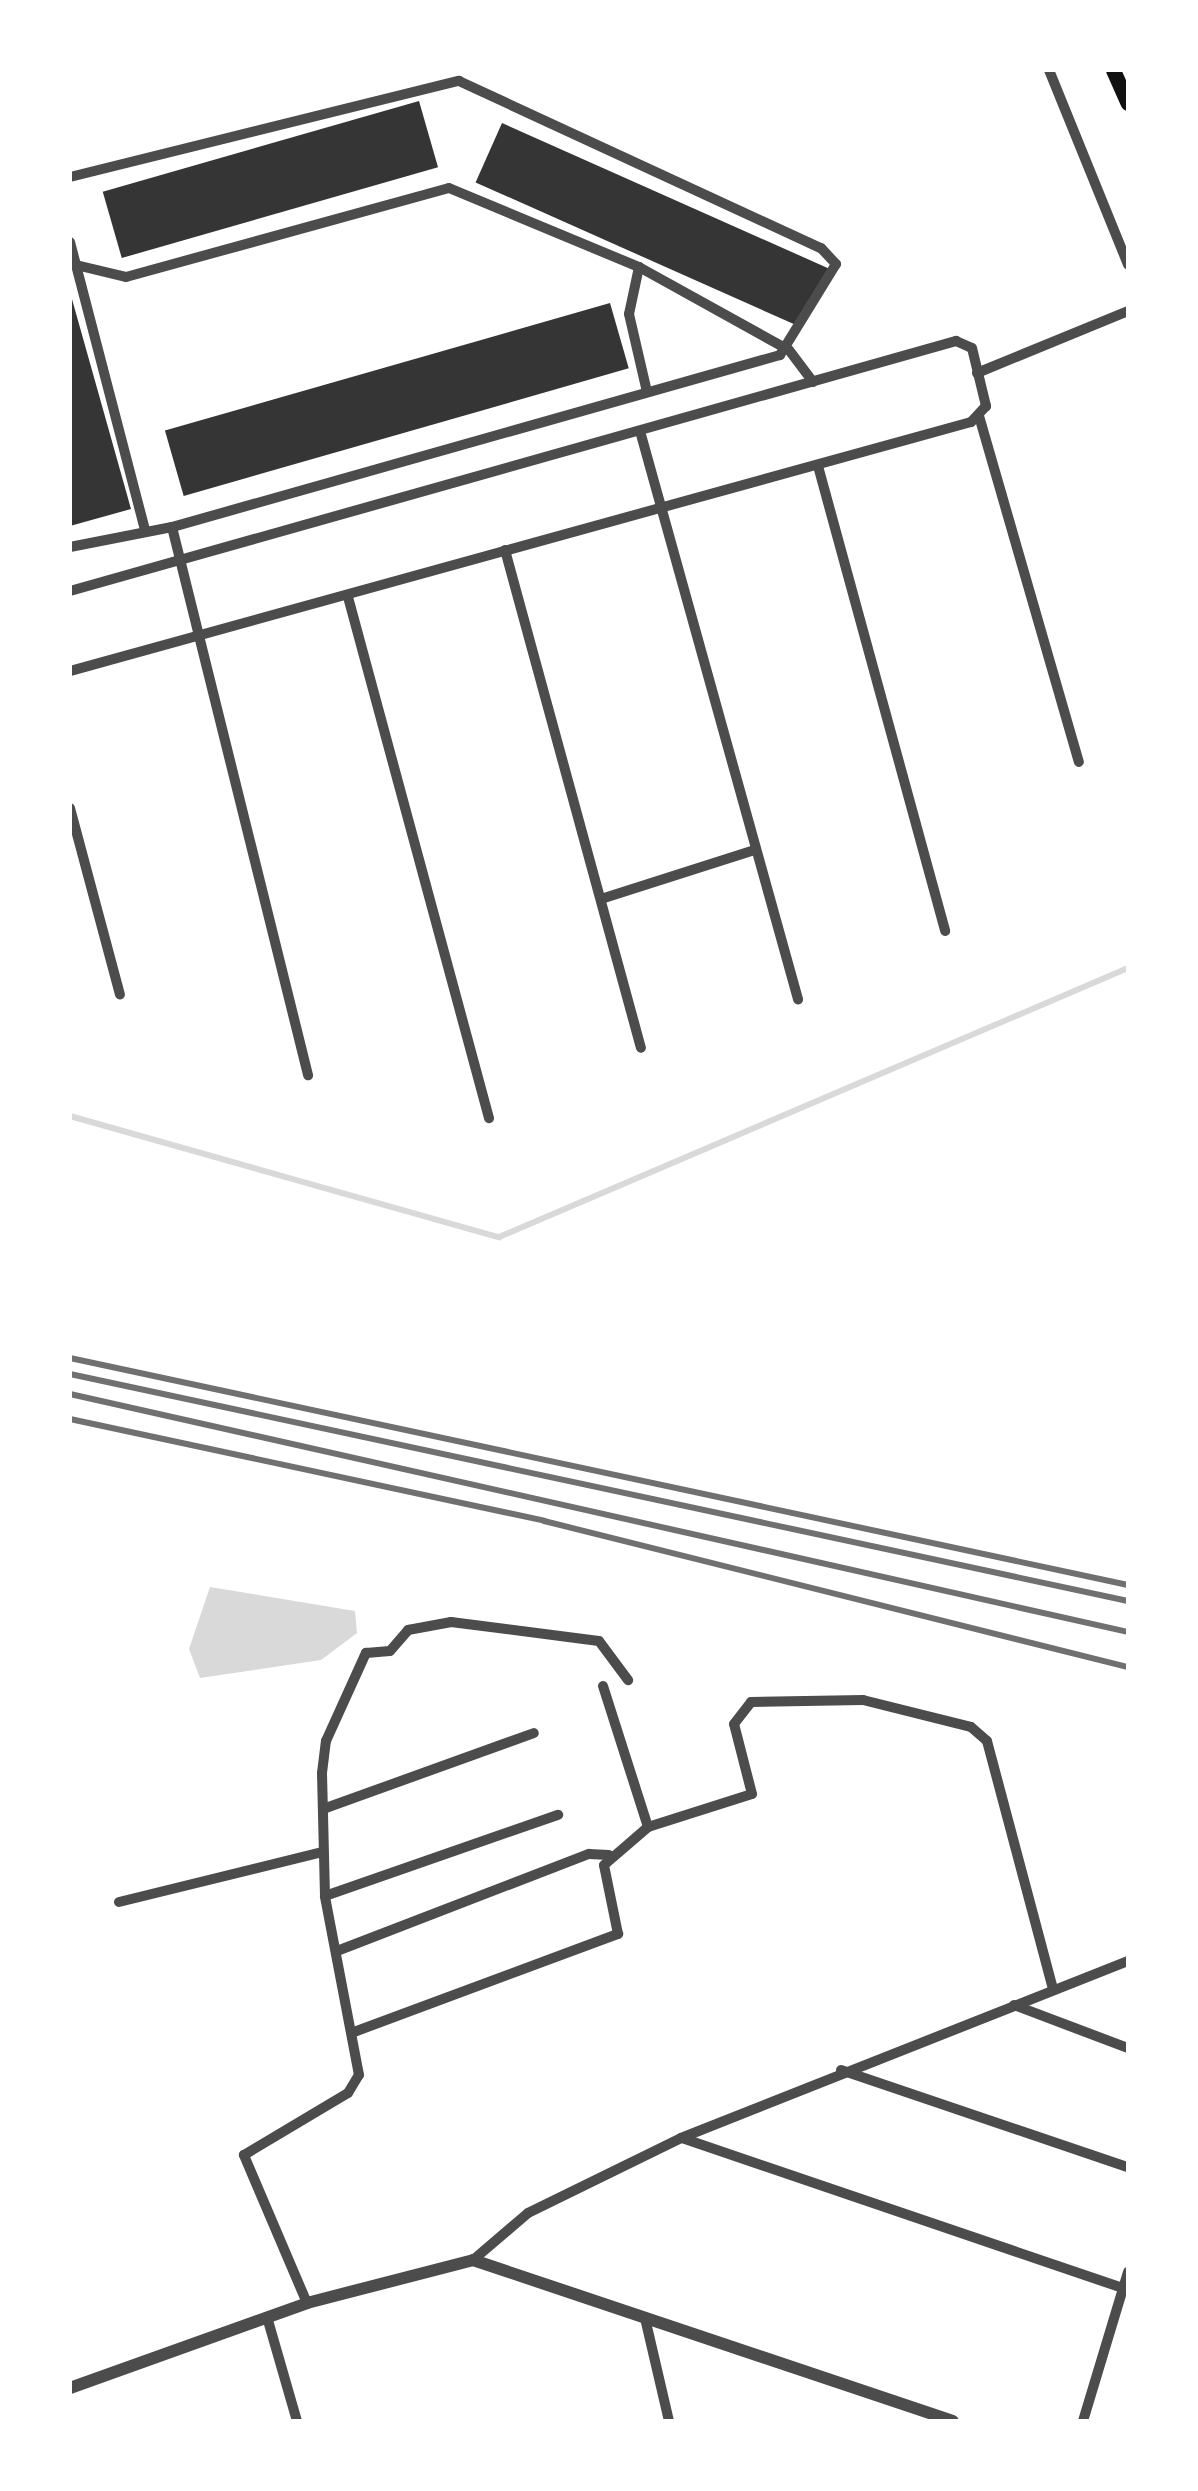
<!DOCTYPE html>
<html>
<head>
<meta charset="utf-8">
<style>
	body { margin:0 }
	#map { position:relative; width:1198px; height:2491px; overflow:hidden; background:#fff; font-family:"DM Sans",sans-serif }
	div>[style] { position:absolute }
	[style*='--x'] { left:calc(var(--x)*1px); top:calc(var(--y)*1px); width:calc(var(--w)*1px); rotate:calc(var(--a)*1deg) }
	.water>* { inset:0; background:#d9d9d9 }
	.stream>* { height:6px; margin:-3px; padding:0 3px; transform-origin:3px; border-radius:3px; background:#d9d9d9 }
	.building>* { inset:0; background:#353535; transform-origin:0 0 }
	.minor>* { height:10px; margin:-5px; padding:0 5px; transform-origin:5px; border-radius:5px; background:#4c4c4c }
	.tertiary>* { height:12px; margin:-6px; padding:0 6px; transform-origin:6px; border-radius:6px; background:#4c4c4c }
	.trunk>* { height:15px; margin:-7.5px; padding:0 7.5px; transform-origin:7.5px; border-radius:7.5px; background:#111 }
	.rail>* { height:6px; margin:-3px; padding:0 3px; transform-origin:3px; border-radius:3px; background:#707070 }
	span { translate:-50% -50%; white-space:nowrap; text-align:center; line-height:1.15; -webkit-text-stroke:9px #fff; paint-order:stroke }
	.frame { position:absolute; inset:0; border:72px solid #fff; pointer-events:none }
</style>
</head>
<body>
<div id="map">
	<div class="water">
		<div style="clip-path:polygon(210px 1587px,355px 1611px,357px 1633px,321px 1660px,200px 1678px,189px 1649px)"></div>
	</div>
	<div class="stream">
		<div style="--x:70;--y:1116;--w:446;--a:15.8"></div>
		<div style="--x:499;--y:1237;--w:684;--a:-23.15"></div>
	</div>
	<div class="building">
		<div style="left:419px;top:101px;width:69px;height:329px;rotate:74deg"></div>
		<div style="left:502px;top:123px;width:357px;height:65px;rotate:24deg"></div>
		<div style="clip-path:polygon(70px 292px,131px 509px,70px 526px)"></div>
		<div style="left:610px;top:303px;width:68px;height:463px;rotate:74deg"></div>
	</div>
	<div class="minor">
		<div style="--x:1049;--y:70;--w:210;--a:67.9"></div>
		<div style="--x:70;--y:177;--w:401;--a:-13.9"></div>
		<div style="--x:459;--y:81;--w:399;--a:24.8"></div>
		<div style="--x:821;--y:248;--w:22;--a:47"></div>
		<div style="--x:836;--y:264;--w:107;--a:121.6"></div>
		<div style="--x:780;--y:355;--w:632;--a:164.2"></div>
		<div style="--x:70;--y:242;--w:298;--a:75.4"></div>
		<div style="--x:76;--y:265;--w:51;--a:13.5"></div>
		<div style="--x:126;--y:277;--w:335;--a:-15.4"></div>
		<div style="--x:449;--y:188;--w:206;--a:22.6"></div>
		<div style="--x:639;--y:267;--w:171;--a:29"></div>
		<div style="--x:789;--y:350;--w:40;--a:53"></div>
		<div style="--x:639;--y:267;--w:48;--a:102"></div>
		<div style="--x:629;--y:314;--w:80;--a:77"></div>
		<div style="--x:977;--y:373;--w:163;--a:-22.3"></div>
		<div style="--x:979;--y:416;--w:360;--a:73.9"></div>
		<div style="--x:640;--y:431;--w:590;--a:74.46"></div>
		<div style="--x:818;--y:466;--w:482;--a:74.7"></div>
		<div style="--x:70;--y:547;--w:104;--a:-11.1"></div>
		<div style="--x:172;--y:527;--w:565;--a:76.06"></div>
		<div style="--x:505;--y:550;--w:516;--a:74.73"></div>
		<div style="--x:70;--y:591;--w:921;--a:-15.76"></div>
		<div style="--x:956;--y:341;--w:17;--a:24"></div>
		<div style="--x:972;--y:348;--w:60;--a:76.4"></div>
		<div style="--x:986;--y:406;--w:22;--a:133"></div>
		<div style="--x:971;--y:422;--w:935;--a:164.55"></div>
		<div style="--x:348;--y:597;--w:540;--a:74.86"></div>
		<div style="--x:70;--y:808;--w:193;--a:75"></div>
		<div style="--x:601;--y:899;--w:162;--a:-17.7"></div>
		<div style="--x:323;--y:1809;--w:224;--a:-19.8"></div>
		<div style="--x:648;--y:1827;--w:109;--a:-17.6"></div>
		<div style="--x:752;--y:1794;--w:72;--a:-104.4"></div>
		<div style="--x:734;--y:1724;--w:28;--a:-52"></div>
		<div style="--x:751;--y:1702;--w:112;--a:-1"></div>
		<div style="--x:863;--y:1700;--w:111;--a:14"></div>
		<div style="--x:971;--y:1727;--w:21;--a:41"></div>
		<div style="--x:987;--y:1741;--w:257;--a:75.1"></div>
		<div style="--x:325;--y:1896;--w:247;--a:-19.2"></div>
		<div style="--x:119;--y:1902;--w:210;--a:-13.8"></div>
		<div style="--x:337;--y:1951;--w:270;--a:-21.1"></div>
		<div style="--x:589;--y:1854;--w:20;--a:3"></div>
		<div style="--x:1014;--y:2005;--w:122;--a:20.7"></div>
		<div style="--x:354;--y:2032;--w:282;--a:-20.4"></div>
		<div style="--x:618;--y:1934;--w:70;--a:-101.5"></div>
		<div style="--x:604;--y:1865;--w:58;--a:-40.8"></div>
		<div style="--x:648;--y:1827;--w:148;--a:-107.7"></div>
		<div style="--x:841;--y:2070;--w:303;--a:18.7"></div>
		<div style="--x:682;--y:2138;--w:471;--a:18.8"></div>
		<div style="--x:473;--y:2260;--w:72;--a:-40.5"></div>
		<div style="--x:528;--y:2213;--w:170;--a:-26.1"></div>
		<div style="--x:681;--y:2138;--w:481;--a:-21.6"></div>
		<div style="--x:307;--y:2303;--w:161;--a:-113.1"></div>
		<div style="--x:244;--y:2155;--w:121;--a:-30.8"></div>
		<div style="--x:348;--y:2093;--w:21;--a:-59"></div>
		<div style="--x:359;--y:2075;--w:182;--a:-100.8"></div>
		<div style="--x:325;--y:1896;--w:123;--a:-91.4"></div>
		<div style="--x:322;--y:1773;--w:32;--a:-83"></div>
		<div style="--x:326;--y:1741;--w:97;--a:-65.6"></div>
		<div style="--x:366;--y:1653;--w:24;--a:-5"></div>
		<div style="--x:390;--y:1651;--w:28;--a:-49"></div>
		<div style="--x:408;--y:1630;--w:44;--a:-10.5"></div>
		<div style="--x:451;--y:1622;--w:149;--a:7.3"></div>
		<div style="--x:599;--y:1641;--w:49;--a:53.4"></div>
		<div style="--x:267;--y:2317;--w:108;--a:73.9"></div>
		<div style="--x:645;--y:2318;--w:106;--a:76.9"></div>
		<div style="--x:1083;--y:2421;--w:156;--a:-73.2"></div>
	</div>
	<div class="tertiary">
		<div style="--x:70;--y:2388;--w:252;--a:-19.7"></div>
		<div style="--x:307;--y:2303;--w:171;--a:-14.5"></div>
		<div style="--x:473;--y:2260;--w:506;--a:18.54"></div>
	</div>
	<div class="trunk">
		<div style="--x:1113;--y:70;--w:36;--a:66"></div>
	</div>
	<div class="rail">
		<div style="--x:70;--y:1358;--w:1082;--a:12.11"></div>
		<div style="--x:70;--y:1374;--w:1082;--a:12.11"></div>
		<div style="--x:70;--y:1394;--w:1084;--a:12.68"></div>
		<div style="--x:70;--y:1419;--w:485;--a:12.1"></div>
		<div style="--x:544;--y:1521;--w:602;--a:14.04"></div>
	</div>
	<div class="frame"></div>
</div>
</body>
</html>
